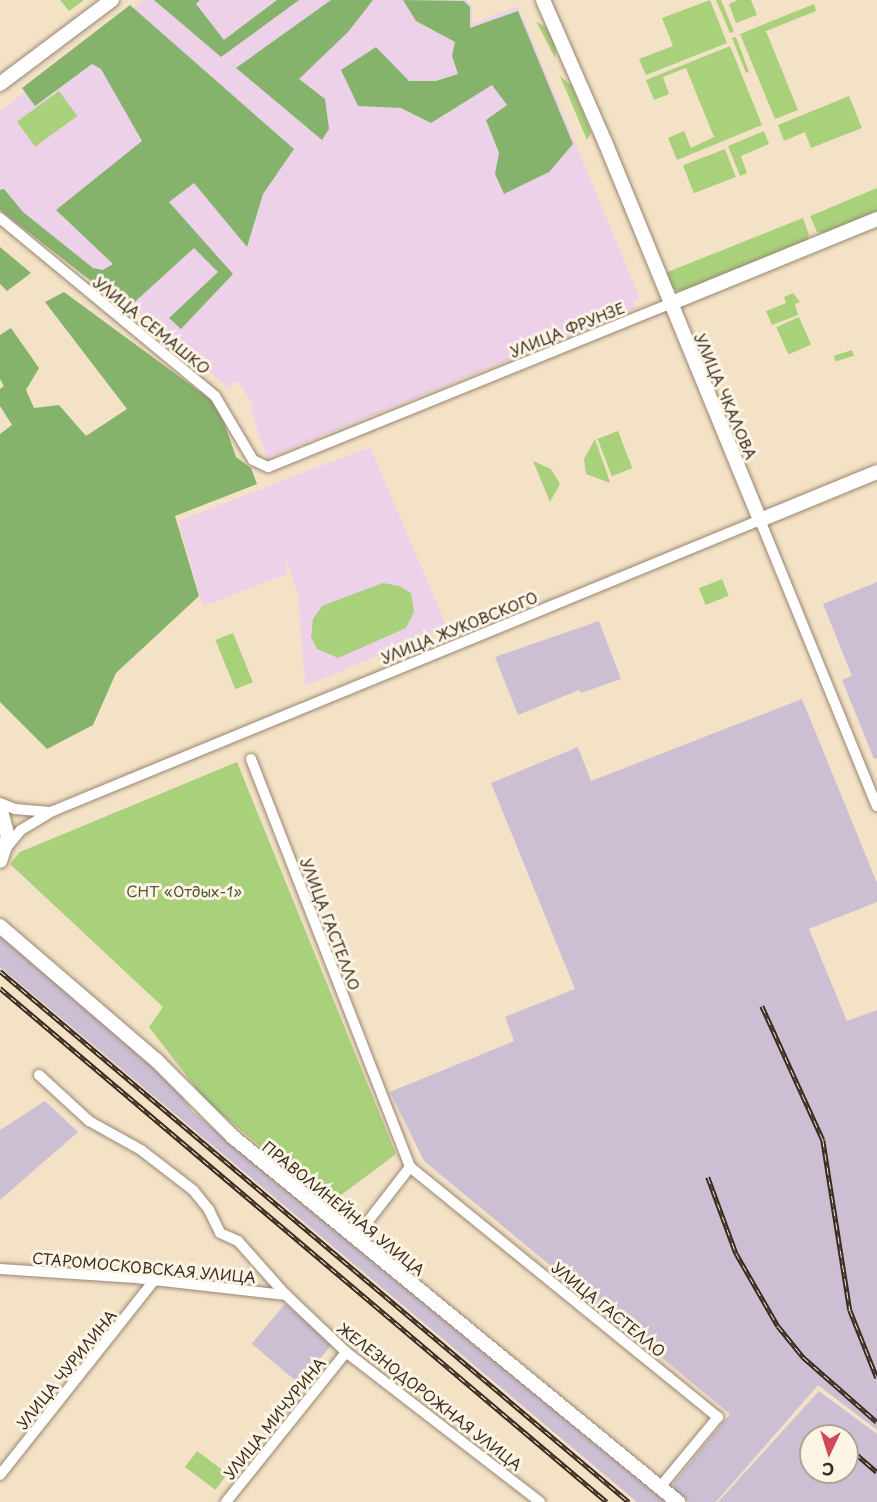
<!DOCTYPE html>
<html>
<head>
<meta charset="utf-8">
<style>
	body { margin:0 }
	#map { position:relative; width:877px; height:1502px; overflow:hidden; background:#f4e2c7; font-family:"Playpen Sans",sans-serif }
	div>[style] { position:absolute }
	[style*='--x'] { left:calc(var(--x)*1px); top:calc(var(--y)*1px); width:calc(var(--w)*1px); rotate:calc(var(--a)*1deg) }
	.built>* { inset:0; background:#edd1e9 }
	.industrial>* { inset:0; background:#ccbfd4; transform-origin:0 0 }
	.green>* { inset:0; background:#a9d17c; transform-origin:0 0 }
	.forest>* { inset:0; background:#86b36c }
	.roads { filter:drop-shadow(0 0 2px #988672) drop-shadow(0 0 2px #988672) }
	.minor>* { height:10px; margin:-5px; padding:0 5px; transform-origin:5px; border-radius:5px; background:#fff }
	.major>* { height:14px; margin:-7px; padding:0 7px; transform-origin:7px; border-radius:7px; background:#fff }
	.rail>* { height:4.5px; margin-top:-2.25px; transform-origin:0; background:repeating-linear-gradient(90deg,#fcf5e5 0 7px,#3b2a1e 0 14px); box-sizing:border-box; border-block:2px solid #3b2a1e }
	span { translate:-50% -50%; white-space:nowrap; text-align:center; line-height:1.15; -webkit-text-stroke:6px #fcf5e5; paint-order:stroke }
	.street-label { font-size:15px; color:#3b2a1e }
	.park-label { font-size:15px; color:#565436 }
	.north { position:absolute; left:799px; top:1424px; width:60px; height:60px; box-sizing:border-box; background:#fcf5e5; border:2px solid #afa495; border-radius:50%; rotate:184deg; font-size:16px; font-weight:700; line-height:24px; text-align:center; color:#3b2a1e }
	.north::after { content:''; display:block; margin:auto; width:21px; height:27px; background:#d1495b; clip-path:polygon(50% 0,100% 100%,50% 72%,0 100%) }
</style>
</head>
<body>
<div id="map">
	<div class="built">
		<div style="clip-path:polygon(144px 0,466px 0,472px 5px,472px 24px,518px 6px,640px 298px,633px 301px,636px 308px,267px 458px,251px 410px,253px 405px,239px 383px,233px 382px,230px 389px,0 196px,0 111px)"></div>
		<div style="clip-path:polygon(370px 447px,447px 627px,305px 686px,298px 595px,285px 556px,287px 574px,203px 606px,178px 521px)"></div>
	</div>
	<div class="industrial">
		<div style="clip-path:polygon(877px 582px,877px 758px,874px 759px,842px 680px,852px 676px,823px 604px)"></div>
		<div style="clip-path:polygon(599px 621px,621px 679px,581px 693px,579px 690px,518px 715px,495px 657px)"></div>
		<div style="clip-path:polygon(802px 699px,877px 883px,877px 902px,809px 929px,847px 1021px,877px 1010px,877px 1430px,818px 1385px,716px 1502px,690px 1502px,676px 1492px,673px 1484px,730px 1414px,424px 1161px,390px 1092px,514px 1041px,505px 1017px,575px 989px,491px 783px,578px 747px,591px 781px)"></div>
		<div style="clip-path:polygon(0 936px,169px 1077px,192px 1111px,667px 1502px,637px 1502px,0 967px)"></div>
		<div style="clip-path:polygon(45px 1101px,78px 1132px,0 1200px,0 1130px)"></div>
		<div style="left:285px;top:1304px;width:62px;height:52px;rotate:40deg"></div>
		<div style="clip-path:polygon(evenodd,819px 1391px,877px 1434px,877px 1502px,718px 1502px,819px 1391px,811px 1436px,847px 1436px,847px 1472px,811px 1472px,811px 1436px)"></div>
	</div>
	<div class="green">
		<div style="clip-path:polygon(60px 0,84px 0,69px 11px)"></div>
		<div style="clip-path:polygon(710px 0,727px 43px,646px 75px,639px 59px,673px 46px,662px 18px)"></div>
		<div style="clip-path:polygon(716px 0,721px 0,734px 32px,730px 33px)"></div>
		<div style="clip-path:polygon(738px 0,751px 0,757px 15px,736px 23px,729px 4px)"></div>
		<div style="clip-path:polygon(814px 4px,816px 11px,766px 31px,798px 110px,775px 119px,740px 34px)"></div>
		<div style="clip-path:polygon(536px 21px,547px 28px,556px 46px,555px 58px)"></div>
		<div style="clip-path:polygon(736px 37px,749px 72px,746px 73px,732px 38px)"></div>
		<div style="clip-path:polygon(730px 46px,762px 125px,677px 160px,668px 138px,684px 131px,691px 148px,714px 137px,686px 68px,663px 77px,669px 94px,654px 100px,646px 80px)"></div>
		<div style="clip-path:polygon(560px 76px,572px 86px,591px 133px,587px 140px)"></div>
		<div style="left:59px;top:91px;width:31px;height:52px;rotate:54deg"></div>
		<div style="clip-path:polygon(849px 96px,862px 128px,811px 148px,805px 132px,784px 141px,778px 125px)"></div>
		<div style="clip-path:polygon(764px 131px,769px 144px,741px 156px,747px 173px,740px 176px,728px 146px)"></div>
		<div style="left:725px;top:149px;width:30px;height:45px;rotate:69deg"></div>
		<div style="clip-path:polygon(877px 188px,877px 214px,826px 234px,817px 232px,810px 216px)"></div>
		<div style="clip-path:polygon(803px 218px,809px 235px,807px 241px,712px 281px,680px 291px,671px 288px,665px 273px)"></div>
		<div style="clip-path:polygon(793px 293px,800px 302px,795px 304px,798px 315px,772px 325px,766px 311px,786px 303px,784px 297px)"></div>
		<div style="left:799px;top:317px;width:30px;height:25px;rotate:66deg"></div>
		<div style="left:852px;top:350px;width:6px;height:19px;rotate:72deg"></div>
		<div style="left:618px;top:431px;width:40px;height:22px;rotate:69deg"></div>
		<div style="clip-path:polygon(595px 439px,608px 476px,610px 483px,586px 474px,584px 459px)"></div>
		<div style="clip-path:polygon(533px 461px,551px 469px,560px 484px,550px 502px)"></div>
		<div style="left:722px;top:579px;width:18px;height:25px;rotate:68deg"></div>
		<div style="clip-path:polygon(383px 583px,399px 586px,411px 593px,414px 612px,406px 628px,338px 658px,317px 649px,311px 637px,313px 619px,322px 606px)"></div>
		<div style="left:233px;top:633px;width:53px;height:19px;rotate:68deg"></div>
		<div style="clip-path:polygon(237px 762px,396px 1154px,329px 1204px,206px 1101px,149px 1027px,163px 1007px,10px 864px,20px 852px)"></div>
		<div style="left:197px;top:1451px;width:38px;height:20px;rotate:37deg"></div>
	</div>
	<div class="forest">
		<div style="clip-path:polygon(154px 0,200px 0,196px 4px,224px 40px,277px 0,299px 0,221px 57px)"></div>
		<div style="clip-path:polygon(331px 0,373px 0,348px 32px,299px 79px,325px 99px,329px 129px,322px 140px,236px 68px)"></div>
		<div style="clip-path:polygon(403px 0,464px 1px,470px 7px,470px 28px,518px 11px,573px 144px,549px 172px,504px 194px,495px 174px,499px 153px,486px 120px,507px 105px,492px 85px,431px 123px,401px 108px,358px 106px,341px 70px,376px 47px,409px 81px,436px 81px,458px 74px,452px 56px,455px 42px,416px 21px)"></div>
		<div style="clip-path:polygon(130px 5px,294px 149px,263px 194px,247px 247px,194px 183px,169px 202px,233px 274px,181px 329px,169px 318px,218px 272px,194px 248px,127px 309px,0 210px,0 190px,4px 189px,23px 212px,93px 268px,103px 270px,113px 264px,56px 210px,142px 141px,101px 69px,92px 64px,35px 106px,22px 88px)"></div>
		<div style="clip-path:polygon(0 247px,31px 273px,7px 291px,0 284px)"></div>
		<div style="clip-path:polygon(64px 292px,218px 405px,236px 457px,251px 468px,257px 484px,175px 516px,199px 596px,116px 673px,93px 725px,47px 749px,0 702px,0 434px,12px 425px,0 406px,0 389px,4px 386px,0 379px,0 335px,11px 328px,39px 368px,26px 390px,34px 408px,59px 405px,86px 436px,127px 409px,45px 302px)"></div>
	</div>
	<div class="roads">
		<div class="minor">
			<div style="--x:0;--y:218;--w:279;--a:39.6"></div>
			<div style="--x:215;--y:396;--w:74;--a:59.3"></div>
			<div style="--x:253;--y:460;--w:17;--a:25"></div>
			<div style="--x:268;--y:467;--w:433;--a:-22.1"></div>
			<div style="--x:251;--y:759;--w:438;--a:68.7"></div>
			<div style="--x:0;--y:803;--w:16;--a:22"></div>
			<div style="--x:15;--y:809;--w:35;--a:5"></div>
			<div style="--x:7;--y:847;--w:22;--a:-51"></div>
			<div style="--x:21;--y:830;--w:37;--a:-31"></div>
			<div style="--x:53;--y:811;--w:765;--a:-22.37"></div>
			<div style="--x:760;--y:520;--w:309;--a:67.8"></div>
			<div style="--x:39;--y:1075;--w:68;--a:42.6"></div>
			<div style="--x:89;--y:1121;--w:60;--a:29.1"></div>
			<div style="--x:141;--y:1150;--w:66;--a:37.6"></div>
			<div style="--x:193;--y:1190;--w:26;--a:51"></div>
			<div style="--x:209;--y:1210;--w:25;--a:64"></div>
			<div style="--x:220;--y:1233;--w:20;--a:24"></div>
			<div style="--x:238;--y:1241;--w:72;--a:48.4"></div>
			<div style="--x:286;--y:1295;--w:83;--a:43.5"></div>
			<div style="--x:346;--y:1352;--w:245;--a:37.7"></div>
			<div style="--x:355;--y:1238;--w:90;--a:-52.2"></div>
			<div style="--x:410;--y:1167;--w:397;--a:39.1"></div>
			<div style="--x:718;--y:1417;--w:91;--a:129.6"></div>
			<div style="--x:0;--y:1269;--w:136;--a:3.8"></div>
			<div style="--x:136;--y:1278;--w:151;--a:6.5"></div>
			<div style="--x:0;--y:1475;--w:248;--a:-51.6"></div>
			<div style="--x:226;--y:1502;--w:192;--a:-51.3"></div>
		</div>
		<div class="major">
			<div style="--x:543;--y:0;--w:155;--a:66.4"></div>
			<div style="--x:605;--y:142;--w:409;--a:67.7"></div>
			<div style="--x:760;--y:520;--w:126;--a:-22.3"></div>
			<div style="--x:0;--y:84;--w:140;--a:-36.9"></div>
			<div style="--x:669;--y:304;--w:225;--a:-22.2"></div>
			<div style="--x:0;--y:807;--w:31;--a:75"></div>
			<div style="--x:8;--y:837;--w:25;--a:108"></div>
			<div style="--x:0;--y:926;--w:206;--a:40.7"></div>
			<div style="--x:156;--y:1060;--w:109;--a:45"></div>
			<div style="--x:233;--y:1137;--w:576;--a:39.36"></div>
		</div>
	</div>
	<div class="rail">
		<div style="--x:0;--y:971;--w:823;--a:40.17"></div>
		<div style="--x:0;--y:988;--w:795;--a:40.26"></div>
		<div style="--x:762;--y:1006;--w:147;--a:65.5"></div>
		<div style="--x:823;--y:1140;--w:172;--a:81"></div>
		<div style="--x:850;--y:1310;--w:73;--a:68.3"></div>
		<div style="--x:708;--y:1177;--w:81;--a:69.8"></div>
		<div style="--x:736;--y:1253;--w:84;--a:60.1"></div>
		<div style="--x:778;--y:1326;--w:40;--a:51"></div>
		<div style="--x:803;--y:1357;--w:98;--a:41.3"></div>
		<div style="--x:855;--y:1453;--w:29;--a:41"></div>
	</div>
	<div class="street-label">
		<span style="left:152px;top:325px;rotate:39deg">УЛИЦА СЕМАШКО</span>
		<span style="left:567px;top:329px;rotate:-22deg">УЛИЦА ФРУНЗЕ</span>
		<span style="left:726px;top:396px;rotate:67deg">УЛИЦА ЧКАЛОВА</span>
		<span style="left:459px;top:627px;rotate:-22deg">УЛИЦА ЖУКОВСКОГО</span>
		<span style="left:331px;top:924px;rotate:69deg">УЛИЦА ГАСТЕЛЛО</span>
		<span style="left:344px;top:1208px;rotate:39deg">ПРАВОЛИНЕЙНАЯ УЛИЦА</span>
		<span style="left:144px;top:1267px;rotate:5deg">СТАРОМОСКОВСКАЯ УЛИЦА</span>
		<span style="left:609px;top:1309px;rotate:39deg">УЛИЦА ГАСТЕЛЛО</span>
		<span style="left:66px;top:1369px;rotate:-51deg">УЛИЦА ЧУРИЛИНА</span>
		<span style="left:430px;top:1396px;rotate:38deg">ЖЕЛЕЗНОДОРОЖНАЯ УЛИЦА</span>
		<span style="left:274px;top:1418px;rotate:-51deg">УЛИЦА МИЧУРИНА</span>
	</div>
	<div class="park-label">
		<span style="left:184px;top:891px">СНТ «Отдых-1»</span>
	</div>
	<div class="north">С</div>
</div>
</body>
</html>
